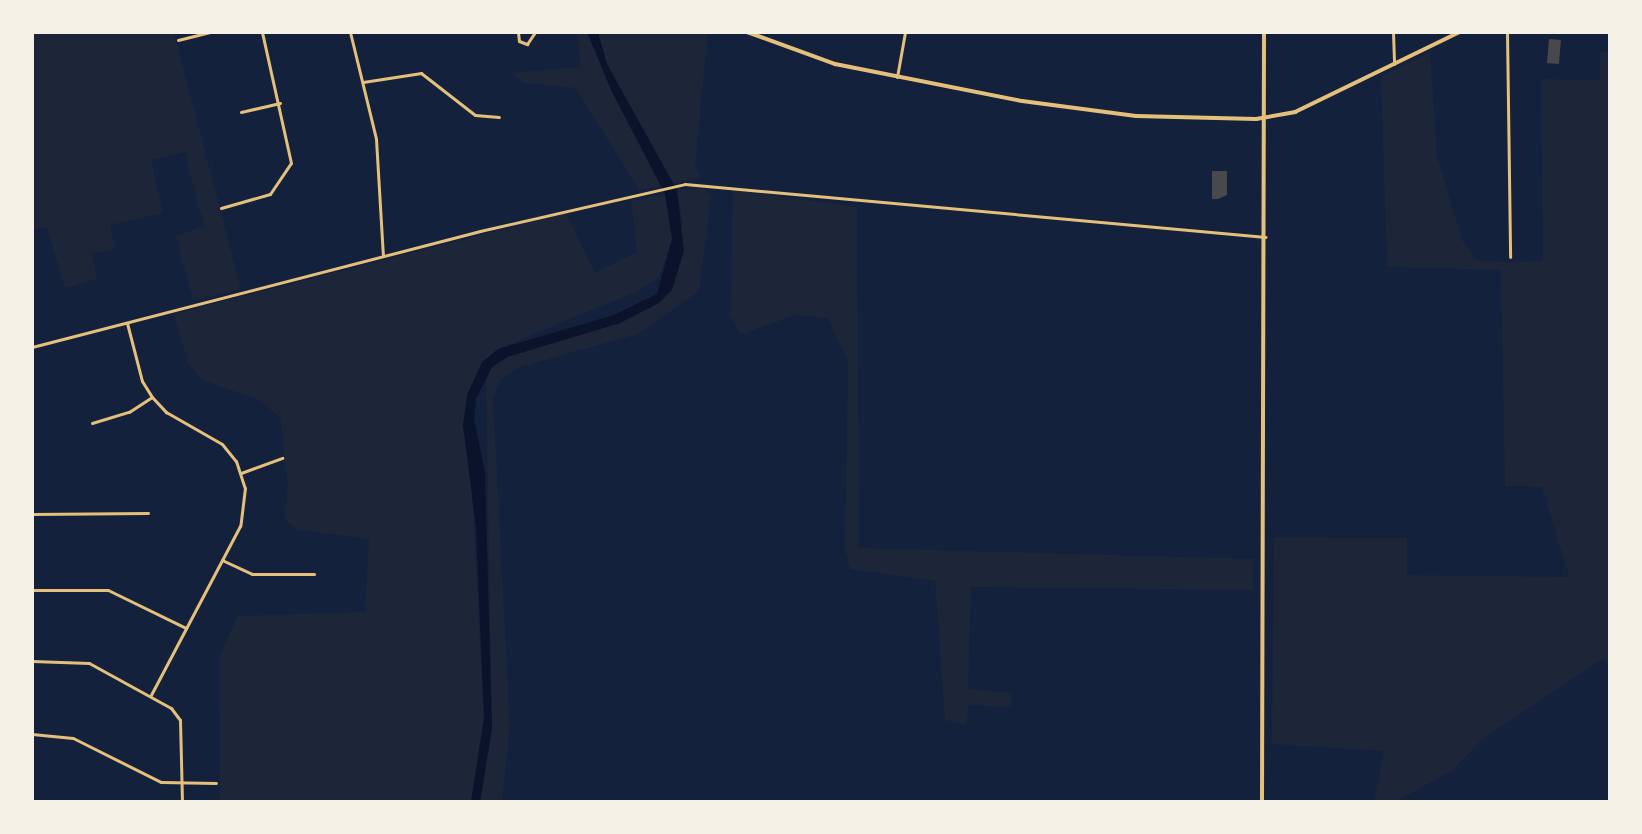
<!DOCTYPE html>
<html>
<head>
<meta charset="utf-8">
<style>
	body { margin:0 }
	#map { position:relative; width:1642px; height:834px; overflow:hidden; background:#14213d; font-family:"Space Grotesk",sans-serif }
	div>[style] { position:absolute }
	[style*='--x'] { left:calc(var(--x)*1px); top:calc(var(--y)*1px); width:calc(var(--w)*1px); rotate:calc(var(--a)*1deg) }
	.green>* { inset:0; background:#1d2539 }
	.water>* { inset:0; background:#0b132b }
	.building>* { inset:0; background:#48494c; transform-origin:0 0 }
	.minor>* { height:3px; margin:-1.5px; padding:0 1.5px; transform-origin:1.5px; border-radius:1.5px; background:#e5c07b }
	.secondary>* { height:4px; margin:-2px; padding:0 2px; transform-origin:2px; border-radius:2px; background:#e5c07b }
	.primary>* { height:4px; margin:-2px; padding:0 2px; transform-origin:2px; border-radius:2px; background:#e5c07b }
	span { translate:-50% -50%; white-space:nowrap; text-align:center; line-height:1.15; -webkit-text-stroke:6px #f6f1e7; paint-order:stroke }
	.frame { position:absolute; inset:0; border:34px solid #f6f1e7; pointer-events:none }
</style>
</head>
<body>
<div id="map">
	<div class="green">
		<div style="clip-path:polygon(32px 32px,174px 32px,241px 289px,193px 301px,176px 236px,204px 226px,185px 152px,151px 160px,163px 213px,110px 225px,115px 249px,92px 254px,97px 279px,65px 288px,47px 227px,32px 230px)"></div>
		<div style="clip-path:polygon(577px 32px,708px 32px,695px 165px,701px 178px,639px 190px,576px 88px,525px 83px,511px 73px,580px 67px)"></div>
		<div style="clip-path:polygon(1430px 52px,1437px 155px,1462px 240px,1477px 260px,1507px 263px,1543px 261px,1541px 79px,1600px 80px,1600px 52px,1610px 52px,1610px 670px,1604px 658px,1481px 740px,1453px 770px,1395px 802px,1374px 802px,1384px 751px,1272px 744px,1274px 537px,1407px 538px,1407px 575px,1569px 577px,1542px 487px,1505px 486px,1501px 270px,1387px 267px,1381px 76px)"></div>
		<div style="clip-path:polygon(705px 188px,711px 196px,699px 291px,638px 334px,520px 367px,501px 379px,493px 398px,510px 726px,502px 802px,480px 802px,492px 728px,486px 380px,492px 367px,507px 357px,620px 323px,659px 303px,683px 223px,677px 190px)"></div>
		<div style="clip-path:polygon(733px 190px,857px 207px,859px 548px,1254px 559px,1253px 590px,971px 587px,968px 689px,1011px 693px,1012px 707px,969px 705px,966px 725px,945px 720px,935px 581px,850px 569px,845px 550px,848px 362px,828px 318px,796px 315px,741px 334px,730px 316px)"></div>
		<div style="clip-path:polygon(665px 194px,672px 239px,659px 277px,640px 290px,498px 349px,467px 395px,484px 718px,471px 802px,220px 802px,219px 657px,238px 616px,365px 612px,369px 539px,297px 530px,285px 519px,288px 485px,280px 417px,257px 399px,202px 380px,188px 364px,174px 314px,566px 213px,595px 273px,637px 252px,631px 201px)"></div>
	</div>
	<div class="water">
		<div style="clip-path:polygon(587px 32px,598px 32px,607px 64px,677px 190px,684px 251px,672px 290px,659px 303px,620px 323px,507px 357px,492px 367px,476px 399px,474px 419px,485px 472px,492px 728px,480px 802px,471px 802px,484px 718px,476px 528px,463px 425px,467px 395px,482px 362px,498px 349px,614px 315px,657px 294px,672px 239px,665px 194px,611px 90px)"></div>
	</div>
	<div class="building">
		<div style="left:1549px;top:39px;width:12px;height:24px;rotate:5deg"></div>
		<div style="clip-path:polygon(1212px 171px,1227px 171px,1227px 195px,1218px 199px,1212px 199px)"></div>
	</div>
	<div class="minor">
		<div style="--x:350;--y:32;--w:110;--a:76.3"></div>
		<div style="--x:376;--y:139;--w:117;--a:86.6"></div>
		<div style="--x:518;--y:32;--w:9;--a:84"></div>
		<div style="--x:519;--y:41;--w:9;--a:21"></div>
		<div style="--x:527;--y:44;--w:14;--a:-56"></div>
		<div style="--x:1393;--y:32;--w:32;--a:88"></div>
		<div style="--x:1507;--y:32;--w:225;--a:89.2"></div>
		<div style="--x:178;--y:40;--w:34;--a:-14"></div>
		<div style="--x:897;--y:77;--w:46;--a:-79.9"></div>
		<div style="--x:363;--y:82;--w:59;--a:-8.8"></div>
		<div style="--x:421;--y:73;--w:68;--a:37.9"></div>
		<div style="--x:475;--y:115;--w:24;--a:5"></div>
		<div style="--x:241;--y:112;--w:40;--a:-13"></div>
		<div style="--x:221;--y:208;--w:51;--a:-15.9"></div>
		<div style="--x:270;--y:194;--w:37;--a:-56"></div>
		<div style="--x:291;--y:163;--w:134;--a:-102.5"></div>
		<div style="--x:127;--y:323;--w:60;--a:75.5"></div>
		<div style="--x:142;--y:381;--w:19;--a:58"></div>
		<div style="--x:152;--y:397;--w:21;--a:47"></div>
		<div style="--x:166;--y:412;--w:64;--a:29.7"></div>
		<div style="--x:222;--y:444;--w:22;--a:51"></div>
		<div style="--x:236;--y:461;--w:28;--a:72"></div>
		<div style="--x:245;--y:488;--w:38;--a:97"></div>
		<div style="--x:240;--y:526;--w:191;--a:117.8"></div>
		<div style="--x:32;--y:347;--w:463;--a:-14.5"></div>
		<div style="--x:480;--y:231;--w:210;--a:-12.9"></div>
		<div style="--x:685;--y:184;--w:583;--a:5.21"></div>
		<div style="--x:92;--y:423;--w:39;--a:-17"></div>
		<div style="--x:129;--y:412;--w:27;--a:-33"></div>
		<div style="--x:241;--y:473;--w:44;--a:-20.1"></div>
		<div style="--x:32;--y:514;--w:116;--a:-0.5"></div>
		<div style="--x:222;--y:560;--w:33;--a:25"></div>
		<div style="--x:252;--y:574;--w:62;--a:0"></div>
		<div style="--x:32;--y:590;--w:76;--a:0"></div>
		<div style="--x:108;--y:590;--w:87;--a:26"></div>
		<div style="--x:32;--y:661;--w:57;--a:2"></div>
		<div style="--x:89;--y:663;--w:94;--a:28.8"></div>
		<div style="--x:171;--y:708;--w:15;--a:53"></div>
		<div style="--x:180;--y:720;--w:82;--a:88.6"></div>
		<div style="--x:32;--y:734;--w:41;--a:5.6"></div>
		<div style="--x:73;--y:738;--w:98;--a:26.6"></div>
		<div style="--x:161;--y:782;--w:55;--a:1"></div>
	</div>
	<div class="secondary">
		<div style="--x:747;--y:32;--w:94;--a:20"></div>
		<div style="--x:835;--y:64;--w:191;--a:11.2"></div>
		<div style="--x:1022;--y:101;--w:115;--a:7.5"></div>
		<div style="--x:1136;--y:116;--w:120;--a:1.4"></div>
		<div style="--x:1256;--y:119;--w:40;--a:-10"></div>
		<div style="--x:1295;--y:112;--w:183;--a:-25.9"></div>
	</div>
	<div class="primary">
		<div style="--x:1262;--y:802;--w:770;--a:-89.85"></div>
	</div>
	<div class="frame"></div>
</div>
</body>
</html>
